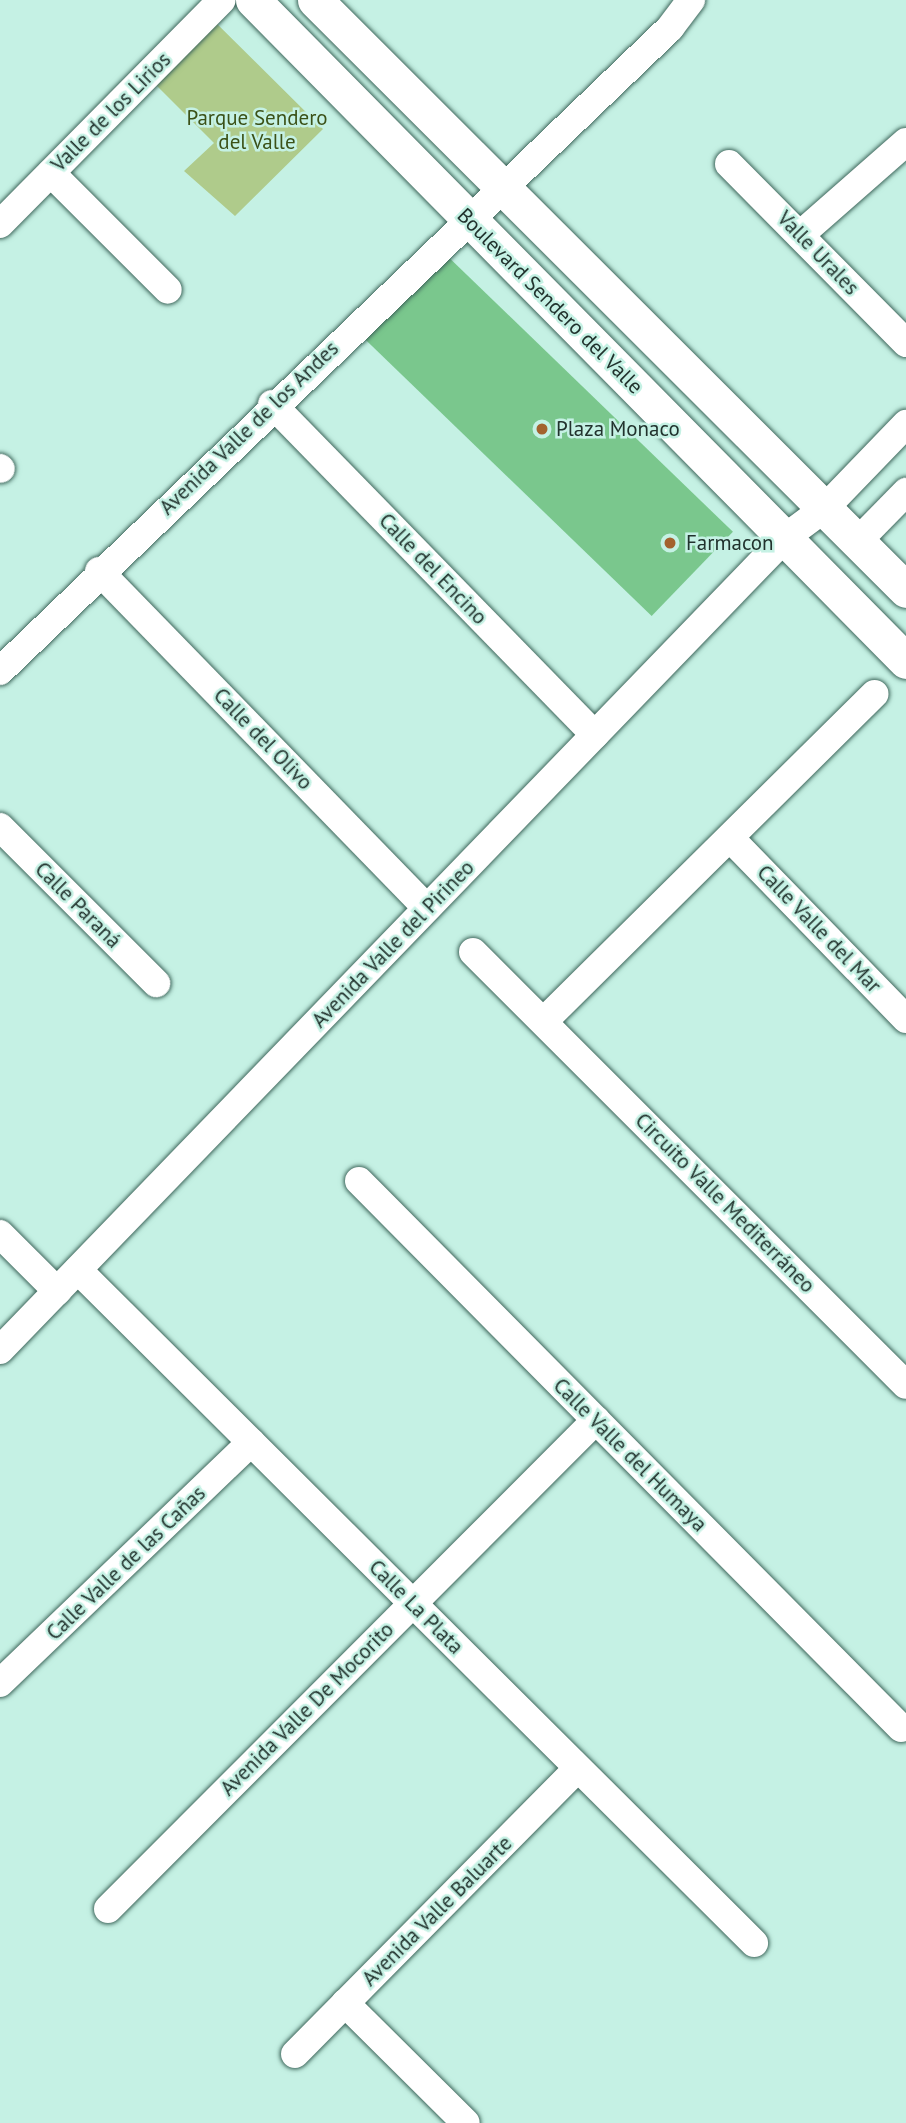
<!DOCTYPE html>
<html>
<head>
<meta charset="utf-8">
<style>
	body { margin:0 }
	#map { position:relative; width:906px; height:2123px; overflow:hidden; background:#c5f1e4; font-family:"PT Sans",sans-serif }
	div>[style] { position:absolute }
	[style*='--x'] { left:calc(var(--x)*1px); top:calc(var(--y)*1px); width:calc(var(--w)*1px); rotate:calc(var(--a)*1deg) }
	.green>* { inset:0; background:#afcb8b }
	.building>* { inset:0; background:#7ac78d; transform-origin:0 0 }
	.roads { filter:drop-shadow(0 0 2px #3f675c) drop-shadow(0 0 2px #3f675c) }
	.minor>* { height:28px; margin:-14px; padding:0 14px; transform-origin:14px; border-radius:14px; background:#fff }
	.tertiary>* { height:35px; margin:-17.5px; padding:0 17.5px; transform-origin:17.5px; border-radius:17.5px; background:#fff }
	.dots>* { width:19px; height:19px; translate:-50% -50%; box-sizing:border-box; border:4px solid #c5f1e4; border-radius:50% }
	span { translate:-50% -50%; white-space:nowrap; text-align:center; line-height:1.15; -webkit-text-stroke:5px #c5f1e4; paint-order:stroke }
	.street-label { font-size:21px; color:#21322d }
	.park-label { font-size:21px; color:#3b5117 }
	.poi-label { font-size:21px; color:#21322d }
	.left { translate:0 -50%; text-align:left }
</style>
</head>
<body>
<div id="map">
	<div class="green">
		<div style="clip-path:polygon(205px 12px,323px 129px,235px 216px,184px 171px,214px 143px,147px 76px)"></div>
	</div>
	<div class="building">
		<div style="left:438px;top:247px;width:410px;height:117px;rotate:44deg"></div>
	</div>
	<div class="roads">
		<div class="minor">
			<div style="--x:729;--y:164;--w:252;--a:45.3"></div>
			<div style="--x:51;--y:173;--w:165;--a:45"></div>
			<div style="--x:0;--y:224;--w:315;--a:-45.3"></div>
			<div style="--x:800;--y:235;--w:141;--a:-41.3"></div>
			<div style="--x:272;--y:404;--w:462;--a:45.7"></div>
			<div style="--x:0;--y:468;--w:1;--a:45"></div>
			<div style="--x:858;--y:541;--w:69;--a:-45.6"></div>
			<div style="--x:99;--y:571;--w:470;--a:45.8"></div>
			<div style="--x:0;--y:671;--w:929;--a:-43.82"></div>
			<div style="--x:670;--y:28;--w:35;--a:-53"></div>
			<div style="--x:0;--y:827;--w:221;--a:45"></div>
			<div style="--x:731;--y:839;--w:251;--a:45.8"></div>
			<div style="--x:473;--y:952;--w:612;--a:45"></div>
			<div style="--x:544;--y:1021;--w:465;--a:-44.7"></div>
			<div style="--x:359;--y:1181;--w:770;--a:45.26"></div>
			<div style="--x:0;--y:1234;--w:81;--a:45"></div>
			<div style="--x:78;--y:1270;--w:954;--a:44.87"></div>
			<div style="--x:0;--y:1350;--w:1131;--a:-45.97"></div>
			<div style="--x:786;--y:537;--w:49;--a:-36.6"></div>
			<div style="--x:825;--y:508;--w:117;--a:-46"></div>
			<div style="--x:0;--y:1683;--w:348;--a:-43.8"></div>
			<div style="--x:108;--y:1909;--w:691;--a:-45.06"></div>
			<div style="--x:345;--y:2003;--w:170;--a:44.8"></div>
			<div style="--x:295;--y:2054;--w:402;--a:-45.3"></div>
		</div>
		<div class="tertiary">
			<div style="--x:253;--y:0;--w:929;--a:45.35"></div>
			<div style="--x:315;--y:0;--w:835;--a:44.95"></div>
		</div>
	</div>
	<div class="dots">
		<div style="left:542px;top:429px;background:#a3622e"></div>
		<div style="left:670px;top:543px;background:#a3622e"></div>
	</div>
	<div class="street-label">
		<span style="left:111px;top:112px;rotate:-45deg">Valle de los Lirios</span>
		<span style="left:818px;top:253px;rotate:46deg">Valle Urales</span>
		<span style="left:550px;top:301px;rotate:45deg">Boulevard Sendero del Valle</span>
		<span style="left:249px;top:428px;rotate:-44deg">Avenida Valle de los Andes</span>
		<span style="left:433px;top:569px;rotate:46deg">Calle del Encino</span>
		<span style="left:263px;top:739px;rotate:46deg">Calle del Olivo</span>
		<span style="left:78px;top:905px;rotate:45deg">Calle Paraná</span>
		<span style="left:819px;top:929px;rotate:46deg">Calle Valle del Mar</span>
		<span style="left:393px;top:944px;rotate:-46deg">Avenida Valle del Pirineo</span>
		<span style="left:725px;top:1203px;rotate:45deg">Circuito Valle Mediterráneo</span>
		<span style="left:630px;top:1455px;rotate:45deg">Calle Valle del Humaya</span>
		<span style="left:126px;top:1563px;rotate:-44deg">Calle Valle de las Cañas</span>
		<span style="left:416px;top:1607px;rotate:45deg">Calle La Plata</span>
		<span style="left:307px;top:1709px;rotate:-45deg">Avenida Valle De Mocorito</span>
		<span style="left:437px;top:1911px;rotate:-45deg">Avenida Valle Baluarte</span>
	</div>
	<div class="park-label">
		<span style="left:257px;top:130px">Parque Sendero<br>del Valle</span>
	</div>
	<div class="poi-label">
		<span class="left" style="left:556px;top:429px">Plaza Monaco</span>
		<span class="left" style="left:686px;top:543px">Farmacon</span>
	</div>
</div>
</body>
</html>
